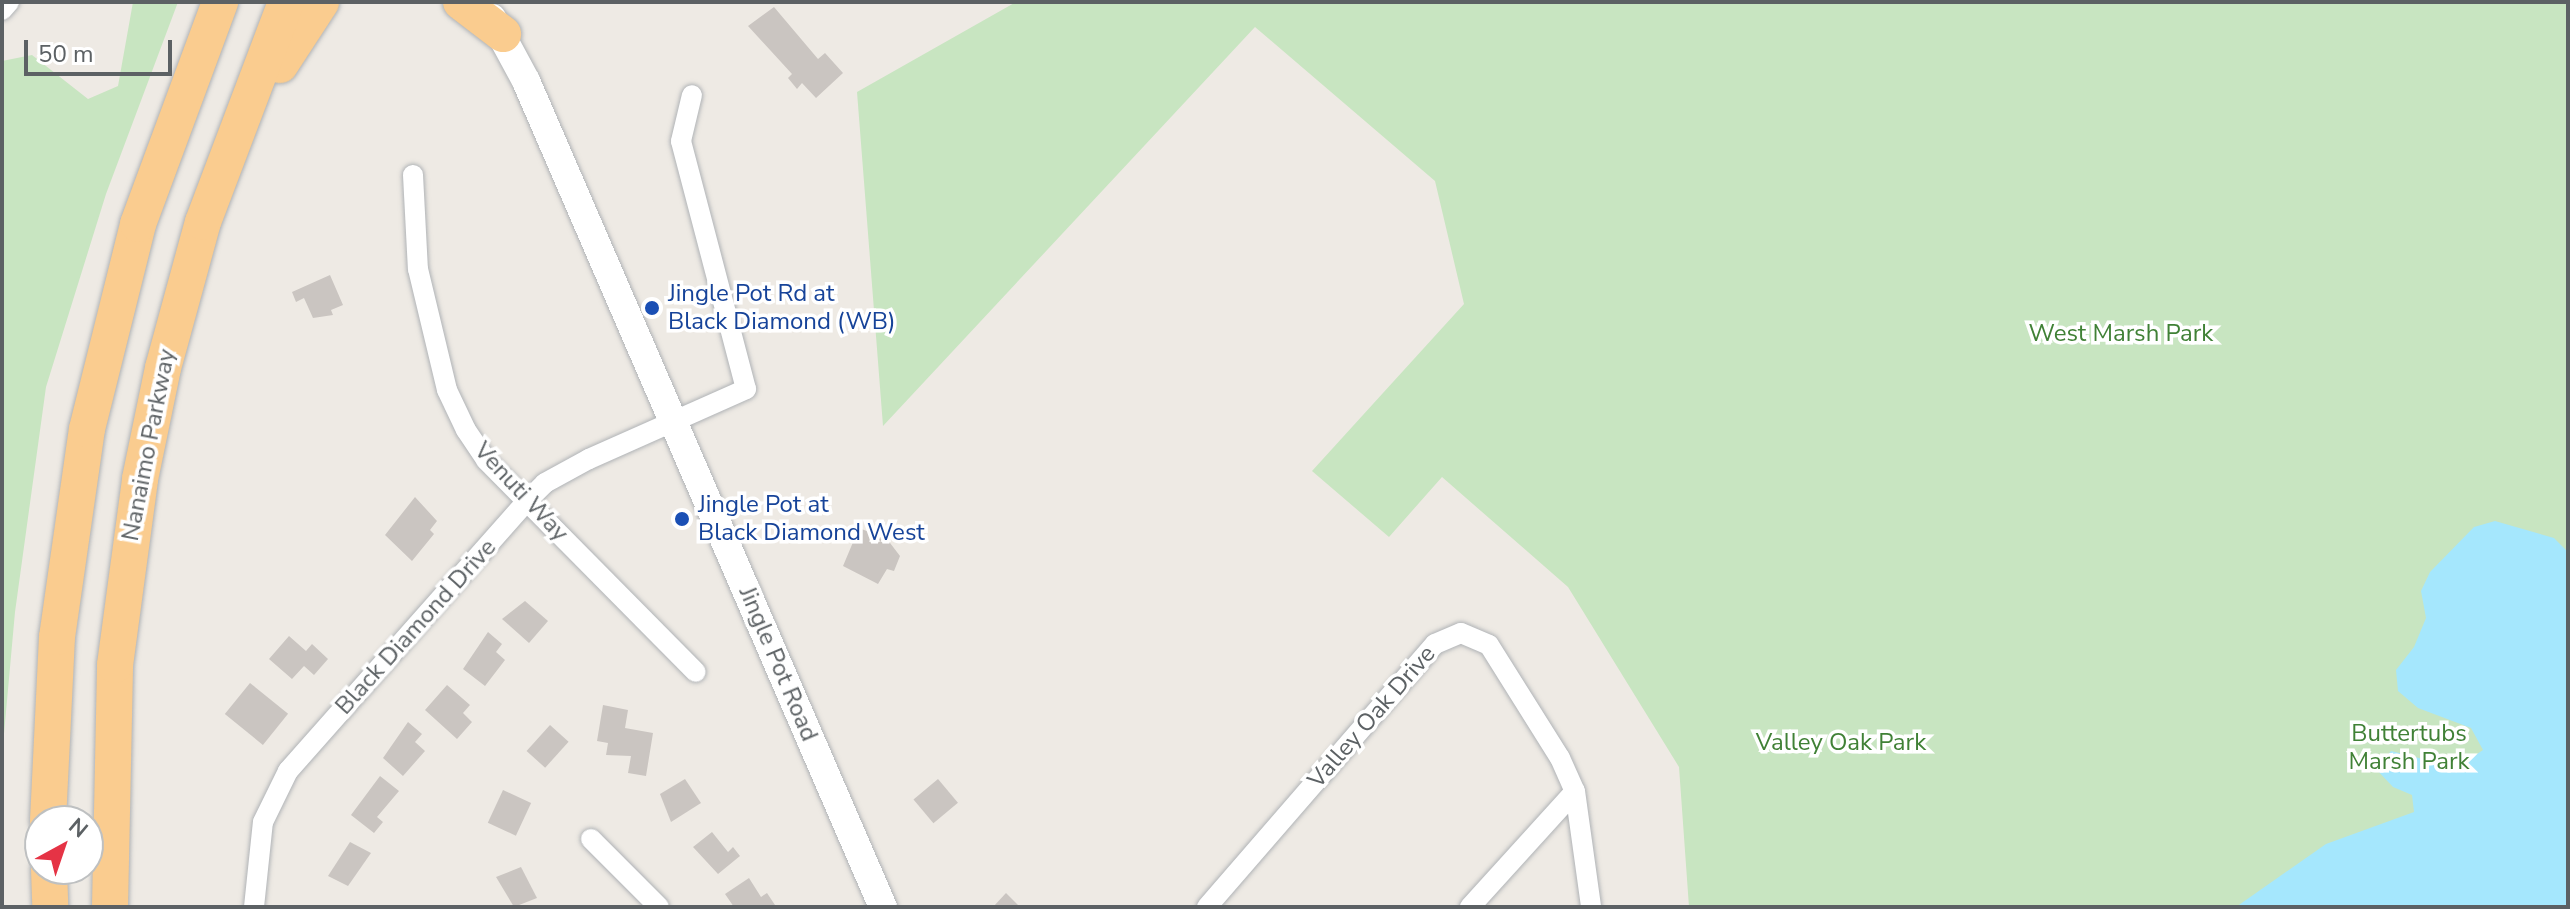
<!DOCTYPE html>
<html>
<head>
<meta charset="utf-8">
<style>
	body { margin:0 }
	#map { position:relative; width:2570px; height:909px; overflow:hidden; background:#eeeae4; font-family:"Nunito Sans",sans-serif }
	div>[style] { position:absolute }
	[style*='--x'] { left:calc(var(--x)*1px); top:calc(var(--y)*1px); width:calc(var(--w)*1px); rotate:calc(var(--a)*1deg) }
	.green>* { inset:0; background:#c8e5c1 }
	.water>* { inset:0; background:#a5e7fd }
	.building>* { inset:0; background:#cac5c1; transform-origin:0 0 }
	.roads { filter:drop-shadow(0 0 2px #b0b3b6) drop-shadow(0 0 2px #b0b3b6) }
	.street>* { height:20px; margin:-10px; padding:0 10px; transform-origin:10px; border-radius:10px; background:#fff }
	.secondary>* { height:28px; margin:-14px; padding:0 14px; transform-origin:14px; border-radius:14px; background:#fff }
	.highway>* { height:36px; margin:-18px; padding:0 18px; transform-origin:18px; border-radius:18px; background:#facc8f }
	.dots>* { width:22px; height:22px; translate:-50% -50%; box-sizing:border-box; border:4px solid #fff; border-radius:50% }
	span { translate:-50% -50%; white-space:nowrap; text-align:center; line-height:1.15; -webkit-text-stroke:7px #fff; paint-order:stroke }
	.transit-label { font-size:24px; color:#164399 }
	.left { translate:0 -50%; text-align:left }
	.park-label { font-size:24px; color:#408136 }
	.street-label { font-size:24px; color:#5c6164 }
	.frame { position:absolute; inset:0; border:4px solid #5c6164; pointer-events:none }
	.north { position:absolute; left:24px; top:805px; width:80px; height:80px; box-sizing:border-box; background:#fff; border:2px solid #bec0c1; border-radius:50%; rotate:40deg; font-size:22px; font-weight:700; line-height:32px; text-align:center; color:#5c6164 }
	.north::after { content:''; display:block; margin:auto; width:28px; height:36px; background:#e53345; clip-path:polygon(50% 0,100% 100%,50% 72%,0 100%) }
	.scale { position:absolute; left:24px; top:40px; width:148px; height:36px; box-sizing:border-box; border:4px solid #5c6164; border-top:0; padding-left:10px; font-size:24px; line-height:28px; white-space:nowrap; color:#5c6164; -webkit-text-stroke:6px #fff; paint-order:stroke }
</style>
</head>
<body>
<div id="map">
	<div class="green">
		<div style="clip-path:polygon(133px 2px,178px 2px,106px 194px,46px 387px,15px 612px,2px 756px,2px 61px,32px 55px,88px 99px,118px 86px)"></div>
		<div style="clip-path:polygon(1016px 2px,2568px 2px,2568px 907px,1689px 907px,1679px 767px,1568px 587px,1442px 477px,1389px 537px,1312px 471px,1464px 304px,1435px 181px,1255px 27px,883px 426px,857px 92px)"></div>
	</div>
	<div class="water">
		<div style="clip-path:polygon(2495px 521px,2554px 538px,2568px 552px,2568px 907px,2236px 907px,2326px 844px,2414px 812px,2412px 795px,2393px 787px,2376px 769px,2391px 751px,2439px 763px,2468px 760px,2483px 750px,2471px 728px,2418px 708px,2398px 691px,2396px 670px,2414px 647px,2426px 618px,2421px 591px,2430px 572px,2474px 527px)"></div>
	</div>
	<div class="building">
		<div style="clip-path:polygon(774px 7px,818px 59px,825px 53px,843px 73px,816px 98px,802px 83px,797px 89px,788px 78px,792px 74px,748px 26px)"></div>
		<div style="clip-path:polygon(330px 275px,343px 305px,331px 310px,333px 315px,313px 318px,304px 298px,296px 302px,292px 292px)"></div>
		<div style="clip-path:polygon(415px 497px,437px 521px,430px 530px,434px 534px,412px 561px,385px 535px)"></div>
		<div style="clip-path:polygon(859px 528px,887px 539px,900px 556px,894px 571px,887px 569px,878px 584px,843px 566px)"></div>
		<div style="clip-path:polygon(525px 601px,548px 621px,529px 643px,502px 619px)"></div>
		<div style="clip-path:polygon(488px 632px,502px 644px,496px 652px,505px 660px,485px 686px,463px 669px)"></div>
		<div style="clip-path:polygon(289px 636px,306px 651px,312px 644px,328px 659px,314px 675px,304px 666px,292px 679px,269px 659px)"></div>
		<div style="left:250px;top:683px;width:49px;height:40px;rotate:39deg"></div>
		<div style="clip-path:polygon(447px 685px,470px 705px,463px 713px,472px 722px,457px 739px,425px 710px)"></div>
		<div style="clip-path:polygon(603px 705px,628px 710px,625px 728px,653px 733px,646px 776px,628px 773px,631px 756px,606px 755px,608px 743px,597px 741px)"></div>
		<div style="clip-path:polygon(408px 722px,422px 734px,415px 742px,425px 751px,403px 776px,383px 758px)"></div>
		<div style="left:550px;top:725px;width:25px;height:35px;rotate:42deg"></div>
		<div style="clip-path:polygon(380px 776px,399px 791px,377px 817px,383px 822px,374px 833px,351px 815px)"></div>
		<div style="clip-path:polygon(685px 779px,701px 803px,671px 822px,660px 794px)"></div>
		<div style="left:938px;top:779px;width:31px;height:32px;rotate:50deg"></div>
		<div style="left:503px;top:790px;width:31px;height:36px;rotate:25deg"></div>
		<div style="clip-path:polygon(712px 832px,728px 852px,733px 847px,740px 856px,718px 874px,693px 847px)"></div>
		<div style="clip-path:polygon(350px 842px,371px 853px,348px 886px,328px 876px)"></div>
		<div style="clip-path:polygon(521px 867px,537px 898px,514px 907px,496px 877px)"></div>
		<div style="clip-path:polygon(749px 878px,761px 897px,767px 893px,775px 905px,734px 907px,725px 894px)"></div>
		<div style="clip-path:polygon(1006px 893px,1020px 907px,993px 907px)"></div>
	</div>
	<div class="roads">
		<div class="street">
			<div style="--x:2;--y:10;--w:11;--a:-49"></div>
			<div style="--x:413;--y:175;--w:94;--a:87"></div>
			<div style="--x:418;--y:269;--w:124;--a:76.5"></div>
			<div style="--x:447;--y:390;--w:44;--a:64.6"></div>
			<div style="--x:466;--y:430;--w:36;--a:56"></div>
			<div style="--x:486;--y:460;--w:298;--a:45.3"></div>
			<div style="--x:591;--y:839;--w:96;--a:45"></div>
			<div style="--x:254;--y:907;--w:85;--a:-84"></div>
			<div style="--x:263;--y:822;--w:57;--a:-63.9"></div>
			<div style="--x:288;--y:771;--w:361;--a:-48.5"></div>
			<div style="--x:527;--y:501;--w:25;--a:-45"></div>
			<div style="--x:545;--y:483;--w:50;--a:-28.6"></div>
			<div style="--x:589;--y:459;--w:172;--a:-24"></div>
			<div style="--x:746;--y:389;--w:256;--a:-104.7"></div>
			<div style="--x:681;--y:141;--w:47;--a:-76.6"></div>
			<div style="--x:1207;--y:907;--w:348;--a:-49.1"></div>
			<div style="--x:1435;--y:644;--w:28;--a:-23"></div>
			<div style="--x:1461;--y:633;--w:30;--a:23"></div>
			<div style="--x:1489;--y:645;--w:133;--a:57.9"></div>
			<div style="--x:1560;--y:758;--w:36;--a:66"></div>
			<div style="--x:1575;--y:791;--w:117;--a:82.1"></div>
			<div style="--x:1470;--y:907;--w:156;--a:-47.8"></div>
		</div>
		<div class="secondary">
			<div style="--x:492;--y:18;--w:72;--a:61.6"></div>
			<div style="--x:526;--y:81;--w:900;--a:66.63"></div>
		</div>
		<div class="highway">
			<div style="--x:461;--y:2;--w:53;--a:37.3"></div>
			<div style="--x:280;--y:65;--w:75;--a:-56.9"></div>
			<div style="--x:48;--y:821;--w:184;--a:-87.2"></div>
			<div style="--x:57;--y:637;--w:210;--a:-81.8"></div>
			<div style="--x:87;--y:429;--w:211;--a:-76"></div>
			<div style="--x:138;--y:224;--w:237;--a:-69.7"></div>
			<div style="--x:49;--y:869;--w:38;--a:88"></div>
			<div style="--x:110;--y:907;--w:242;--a:-88.8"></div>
			<div style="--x:115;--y:665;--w:188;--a:-82.3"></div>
			<div style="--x:140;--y:479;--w:113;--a:-78.3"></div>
			<div style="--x:163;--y:368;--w:151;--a:-74.7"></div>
			<div style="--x:203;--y:222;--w:235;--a:-69.3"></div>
		</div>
	</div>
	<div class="dots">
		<div style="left:652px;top:308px;background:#1a4fb4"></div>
		<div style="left:682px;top:519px;background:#1a4fb4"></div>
	</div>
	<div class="transit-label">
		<span class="left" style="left:668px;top:308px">Jingle Pot Rd at<br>Black Diamond (WB)</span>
		<span class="left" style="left:698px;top:519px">Jingle Pot at<br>Black Diamond West</span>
	</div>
	<div class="park-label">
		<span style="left:2121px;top:334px">West Marsh Park</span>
		<span style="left:2409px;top:748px">Buttertubs<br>Marsh Park</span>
		<span style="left:1841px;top:743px">Valley Oak Park</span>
	</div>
	<div class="street-label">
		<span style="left:149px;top:445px;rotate:-79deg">Nanaimo Parkway</span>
		<span style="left:521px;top:492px;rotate:47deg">Venuti Way</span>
		<span style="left:416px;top:627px;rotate:-48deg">Black Diamond Drive</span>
		<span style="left:778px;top:664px;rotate:67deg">Jingle Pot Road</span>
		<span style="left:1372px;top:717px;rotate:-49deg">Valley Oak Drive</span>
	</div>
	<div class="frame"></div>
	<div class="north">N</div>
	<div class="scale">50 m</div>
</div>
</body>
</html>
